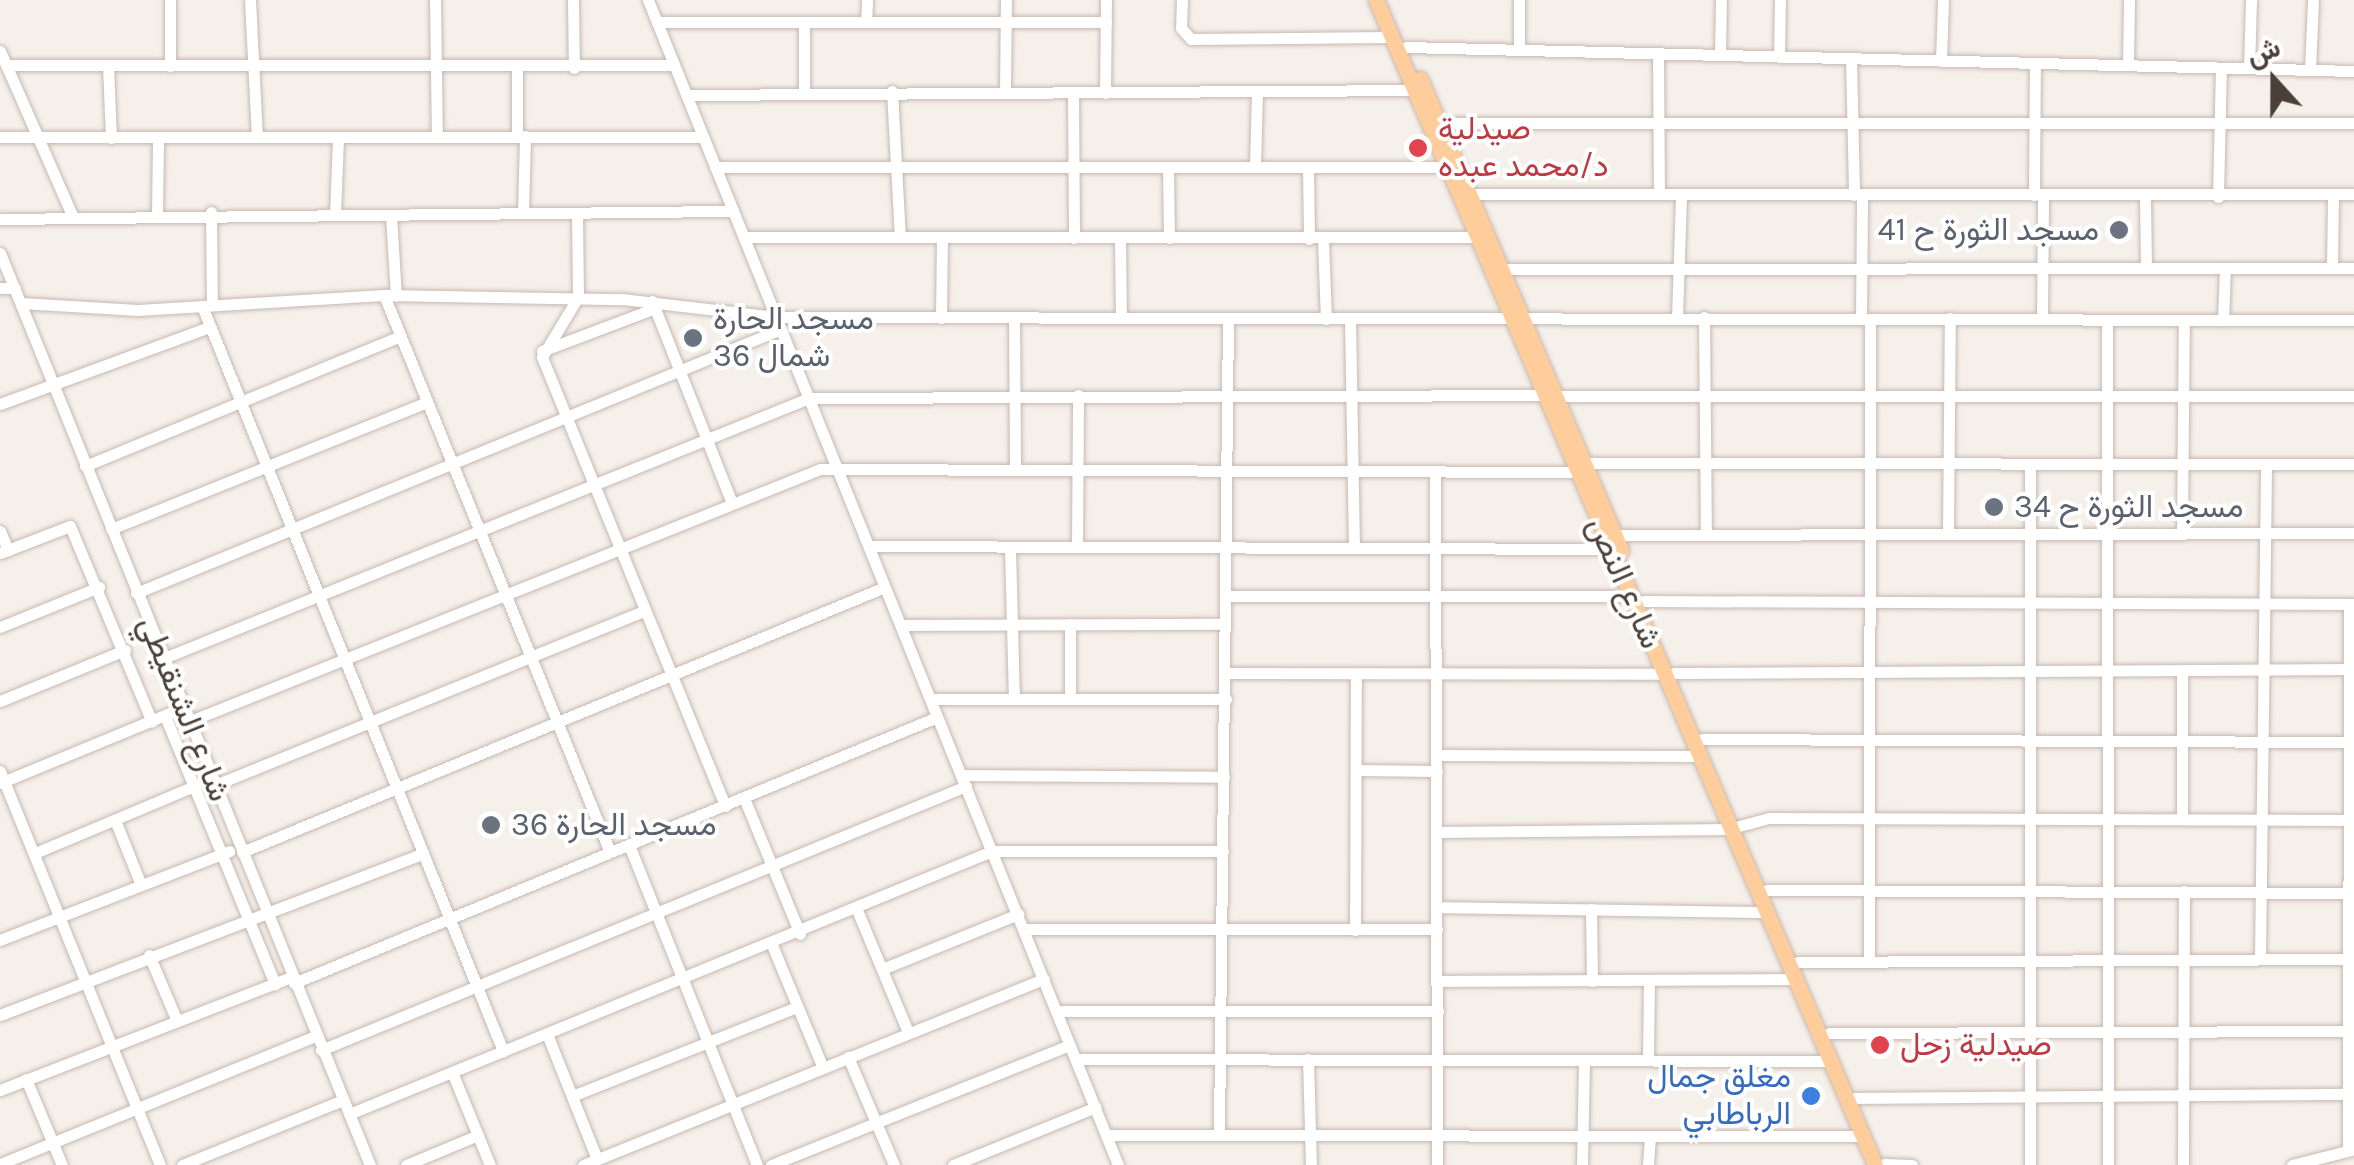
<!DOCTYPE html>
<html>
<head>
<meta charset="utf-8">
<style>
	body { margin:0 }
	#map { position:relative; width:2354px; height:1165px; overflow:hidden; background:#f6f0eb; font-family:Karla,Vazirmatn,sans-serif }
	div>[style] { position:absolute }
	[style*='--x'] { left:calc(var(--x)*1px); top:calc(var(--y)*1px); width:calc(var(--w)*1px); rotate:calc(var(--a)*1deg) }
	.roads { filter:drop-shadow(0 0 2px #c6b9b0) drop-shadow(0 0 2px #c6b9b0) }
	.minor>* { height:11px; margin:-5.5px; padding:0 5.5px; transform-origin:5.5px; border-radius:5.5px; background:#fff }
	.major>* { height:15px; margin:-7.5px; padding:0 7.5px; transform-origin:7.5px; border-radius:7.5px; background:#ffcd9b }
	.dots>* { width:28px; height:28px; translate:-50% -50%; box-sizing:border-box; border:5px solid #fff; border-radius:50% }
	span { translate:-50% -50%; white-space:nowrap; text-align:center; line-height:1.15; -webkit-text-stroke:8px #fff; paint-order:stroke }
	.health-label { font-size:32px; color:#be3a42 }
	.left { translate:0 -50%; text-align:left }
	.worship-label { font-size:32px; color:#5b616d }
	.right { translate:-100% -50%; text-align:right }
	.street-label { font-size:32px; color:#4b4038 }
	.shop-label { font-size:32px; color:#366cbe }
	.north { position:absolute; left:2224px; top:30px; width:100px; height:100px; -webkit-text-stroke:8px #fff; paint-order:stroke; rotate:339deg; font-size:28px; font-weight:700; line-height:40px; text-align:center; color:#4b4038 }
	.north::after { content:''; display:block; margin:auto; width:35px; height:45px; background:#4b4038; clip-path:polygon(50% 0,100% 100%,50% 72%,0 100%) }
</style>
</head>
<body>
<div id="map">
	<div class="roads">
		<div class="minor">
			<div style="--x:170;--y:0;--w:66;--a:90"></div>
			<div style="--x:250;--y:0;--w:137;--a:87.1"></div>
			<div style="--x:435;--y:0;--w:136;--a:89.2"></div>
			<div style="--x:573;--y:0;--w:68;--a:89.2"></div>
			<div style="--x:648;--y:0;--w:1256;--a:68.03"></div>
			<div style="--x:1182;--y:0;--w:28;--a:92"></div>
			<div style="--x:1181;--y:28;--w:15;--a:48"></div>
			<div style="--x:1191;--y:39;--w:200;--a:-0.6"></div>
			<div style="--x:657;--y:22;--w:449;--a:0"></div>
			<div style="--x:866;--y:22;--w:22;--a:-87"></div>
			<div style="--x:1406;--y:47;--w:948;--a:1.45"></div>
			<div style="--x:1519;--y:50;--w:50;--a:-90"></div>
			<div style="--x:0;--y:51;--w:179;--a:66.3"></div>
			<div style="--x:1658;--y:54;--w:140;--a:89.6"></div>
			<div style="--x:1720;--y:55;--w:55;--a:-89"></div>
			<div style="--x:1779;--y:57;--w:57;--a:-89"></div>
			<div style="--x:1851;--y:58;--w:137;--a:88.7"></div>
			<div style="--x:1941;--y:61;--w:61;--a:-88.1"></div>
			<div style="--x:6;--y:65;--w:668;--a:0"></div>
			<div style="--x:2128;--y:65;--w:65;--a:-89.1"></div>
			<div style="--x:108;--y:66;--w:72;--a:87.6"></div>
			<div style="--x:517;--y:66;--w:70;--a:90"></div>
			<div style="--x:2249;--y:68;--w:68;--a:-88.3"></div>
			<div style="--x:2310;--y:70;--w:70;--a:-87.5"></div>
			<div style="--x:892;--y:91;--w:146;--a:86.9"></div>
			<div style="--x:804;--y:92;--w:69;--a:-90"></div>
			<div style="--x:1005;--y:92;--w:92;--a:-89.4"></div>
			<div style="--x:1073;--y:93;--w:145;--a:89.6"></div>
			<div style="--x:1105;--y:93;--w:93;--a:-89.4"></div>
			<div style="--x:687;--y:95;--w:727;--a:-0.39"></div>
			<div style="--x:1439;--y:123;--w:915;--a:0"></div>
			<div style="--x:0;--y:137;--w:703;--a:0"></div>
			<div style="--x:715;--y:167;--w:732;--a:0"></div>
			<div style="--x:1168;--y:167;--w:71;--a:89.2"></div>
			<div style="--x:1255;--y:167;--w:74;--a:-88.5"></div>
			<div style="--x:1308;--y:167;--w:72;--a:89.2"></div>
			<div style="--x:1471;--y:194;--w:883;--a:0"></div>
			<div style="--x:2034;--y:195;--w:132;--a:-89.6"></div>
			<div style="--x:2218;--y:197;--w:129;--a:-88.7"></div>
			<div style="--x:2145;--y:198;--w:70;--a:89.2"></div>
			<div style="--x:211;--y:212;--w:92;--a:89.4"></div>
			<div style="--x:157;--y:213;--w:76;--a:-89.2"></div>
			<div style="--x:523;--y:213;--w:77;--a:-88.5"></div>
			<div style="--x:335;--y:214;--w:75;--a:-87.7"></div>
			<div style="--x:577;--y:214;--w:83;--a:89.3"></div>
			<div style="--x:578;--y:297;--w:70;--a:121"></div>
			<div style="--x:542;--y:357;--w:485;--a:67.8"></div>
			<div style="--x:391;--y:215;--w:81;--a:86.5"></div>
			<div style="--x:0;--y:219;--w:733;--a:-0.63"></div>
			<div style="--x:744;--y:237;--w:732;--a:0"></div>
			<div style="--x:1120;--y:238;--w:80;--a:89.3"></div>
			<div style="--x:1323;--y:239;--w:80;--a:87.9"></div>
			<div style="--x:0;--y:253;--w:984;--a:67.92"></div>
			<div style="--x:2332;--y:268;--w:74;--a:-89.2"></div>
			<div style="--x:1502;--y:269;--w:852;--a:-0.07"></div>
			<div style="--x:0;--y:288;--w:15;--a:0"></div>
			<div style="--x:384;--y:295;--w:601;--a:67.92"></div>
			<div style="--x:652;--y:301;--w:215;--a:68.4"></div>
			<div style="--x:21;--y:303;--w:117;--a:3.4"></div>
			<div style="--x:138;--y:310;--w:246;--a:-3.5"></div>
			<div style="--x:384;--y:295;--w:238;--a:1"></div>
			<div style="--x:622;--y:299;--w:155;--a:6.7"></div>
			<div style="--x:776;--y:317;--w:1578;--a:0.11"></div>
			<div style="--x:202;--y:306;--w:804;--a:68"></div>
			<div style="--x:1677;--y:317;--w:123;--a:-88.1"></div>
			<div style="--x:1704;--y:317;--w:215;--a:89.5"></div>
			<div style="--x:941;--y:318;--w:81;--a:-89.3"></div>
			<div style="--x:1014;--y:318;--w:151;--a:89.6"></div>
			<div style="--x:1350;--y:319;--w:228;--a:89"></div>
			<div style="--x:1861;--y:319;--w:123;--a:-89.5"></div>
			<div style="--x:2042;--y:319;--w:124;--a:-89.5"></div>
			<div style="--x:2107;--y:320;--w:845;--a:89.93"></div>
			<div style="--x:2223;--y:320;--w:52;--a:-87.8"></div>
			<div style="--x:542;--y:351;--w:121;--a:-20.8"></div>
			<div style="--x:1555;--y:396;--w:799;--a:0"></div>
			<div style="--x:0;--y:404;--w:223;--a:-20.2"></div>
			<div style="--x:1584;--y:463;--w:770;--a:0.07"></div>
			<div style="--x:85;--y:466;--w:339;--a:-22.4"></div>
			<div style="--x:1435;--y:474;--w:691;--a:89.83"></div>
			<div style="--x:111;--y:529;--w:337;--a:-21.9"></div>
			<div style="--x:0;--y:531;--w:21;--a:67"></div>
			<div style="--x:1948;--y:531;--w:213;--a:-89.5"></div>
			<div style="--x:2182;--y:532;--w:212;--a:-89.5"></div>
			<div style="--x:1614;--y:535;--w:740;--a:-0.15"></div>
			<div style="--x:869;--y:546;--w:740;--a:0.23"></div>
			<div style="--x:1077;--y:547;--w:152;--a:-89.6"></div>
			<div style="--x:1010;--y:548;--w:151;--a:88.5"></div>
			<div style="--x:0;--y:553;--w:75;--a:-21.1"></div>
			<div style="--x:70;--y:526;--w:212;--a:67.3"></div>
			<div style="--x:136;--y:593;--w:697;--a:-22.26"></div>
			<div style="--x:1227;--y:596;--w:403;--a:0"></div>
			<div style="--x:1643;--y:601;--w:711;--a:0.24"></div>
			<div style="--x:901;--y:625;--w:324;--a:-0.2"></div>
			<div style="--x:0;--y:627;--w:107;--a:-22"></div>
			<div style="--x:164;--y:658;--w:695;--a:-21.95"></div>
			<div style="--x:809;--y:398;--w:733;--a:-0.23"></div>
			<div style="--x:1226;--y:673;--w:438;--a:0.1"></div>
			<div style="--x:1674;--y:673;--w:673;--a:-0.34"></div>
			<div style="--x:1070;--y:698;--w:74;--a:-90"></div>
			<div style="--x:931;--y:699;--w:295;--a:0"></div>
			<div style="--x:0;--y:701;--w:135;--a:-22.2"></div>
			<div style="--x:165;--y:716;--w:290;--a:67.7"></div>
			<div style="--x:190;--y:721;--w:679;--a:-21.8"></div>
			<div style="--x:820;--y:469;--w:755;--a:0.23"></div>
			<div style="--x:1702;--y:739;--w:644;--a:0.27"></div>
			<div style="--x:1437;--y:755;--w:262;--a:0.2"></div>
			<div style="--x:1357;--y:770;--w:80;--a:0.7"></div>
			<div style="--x:0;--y:771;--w:425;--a:67.9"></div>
			<div style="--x:961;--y:775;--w:263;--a:0.4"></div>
			<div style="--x:0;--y:783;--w:199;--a:-22.4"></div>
			<div style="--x:215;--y:785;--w:463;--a:-22.1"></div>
			<div style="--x:744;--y:798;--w:147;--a:67.6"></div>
			<div style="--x:2182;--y:819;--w:147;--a:-90"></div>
			<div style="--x:115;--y:820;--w:70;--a:68.2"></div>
			<div style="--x:1739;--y:826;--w:31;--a:-15"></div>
			<div style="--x:1769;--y:818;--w:585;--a:0.2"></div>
			<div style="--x:1436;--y:832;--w:295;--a:-0.6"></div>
			<div style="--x:629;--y:845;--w:345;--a:68.2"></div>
			<div style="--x:242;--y:852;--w:695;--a:-22.4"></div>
			<div style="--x:35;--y:853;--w:176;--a:-22.8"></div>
			<div style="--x:1767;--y:890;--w:587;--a:0.29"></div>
			<div style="--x:1437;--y:907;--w:330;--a:0.9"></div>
			<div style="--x:1591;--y:909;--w:72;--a:89.2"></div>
			<div style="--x:857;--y:910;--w:132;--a:67.3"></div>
			<div style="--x:1024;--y:929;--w:413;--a:0"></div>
			<div style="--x:1355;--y:930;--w:254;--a:-89.8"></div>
			<div style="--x:0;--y:940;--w:246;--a:-21.2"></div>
			<div style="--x:772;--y:945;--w:133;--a:67.5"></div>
			<div style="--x:149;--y:955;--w:72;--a:67"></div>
			<div style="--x:2260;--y:959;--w:492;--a:-89.3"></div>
			<div style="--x:1869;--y:960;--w:641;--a:-89.91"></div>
			<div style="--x:1798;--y:962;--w:556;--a:-0.31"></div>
			<div style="--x:882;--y:969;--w:147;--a:-22"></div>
			<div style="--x:1437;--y:981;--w:358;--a:-0.3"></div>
			<div style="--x:294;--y:983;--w:696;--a:-22.47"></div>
			<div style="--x:1057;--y:1011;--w:381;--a:0"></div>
			<div style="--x:0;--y:1015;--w:452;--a:-20.9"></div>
			<div style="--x:1829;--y:1033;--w:525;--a:-0.22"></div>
			<div style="--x:547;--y:1034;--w:135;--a:68.2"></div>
			<div style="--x:321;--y:1050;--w:697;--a:-22.26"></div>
			<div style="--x:848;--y:1057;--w:117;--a:66.9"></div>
			<div style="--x:1076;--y:1059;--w:754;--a:0.15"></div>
			<div style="--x:1308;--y:1059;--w:106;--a:88.4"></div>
			<div style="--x:1648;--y:1060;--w:79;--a:-89.3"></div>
			<div style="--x:452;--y:1072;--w:100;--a:67.8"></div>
			<div style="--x:26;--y:1079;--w:93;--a:67.3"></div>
			<div style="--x:0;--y:1090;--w:312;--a:-21.2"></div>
			<div style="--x:572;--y:1096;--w:242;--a:-21.6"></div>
			<div style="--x:1855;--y:1098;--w:494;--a:-0.5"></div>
			<div style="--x:349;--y:1114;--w:695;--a:-22.25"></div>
			<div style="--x:992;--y:851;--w:231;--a:0"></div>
			<div style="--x:1219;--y:1134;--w:816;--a:-89.37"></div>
			<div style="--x:1107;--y:1135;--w:756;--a:0.08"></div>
			<div style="--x:2348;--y:1150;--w:545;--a:-89.89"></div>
			<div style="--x:0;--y:1164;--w:340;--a:-22.1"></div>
			<div style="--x:1884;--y:1164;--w:28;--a:2"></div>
			<div style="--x:182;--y:1165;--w:174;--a:-22"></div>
			<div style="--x:406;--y:1165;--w:78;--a:-22.6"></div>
			<div style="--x:583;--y:1165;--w:497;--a:-22"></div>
			<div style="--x:771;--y:1165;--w:322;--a:-21.9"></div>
			<div style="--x:953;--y:1165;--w:154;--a:-22.1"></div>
			<div style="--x:1582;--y:1165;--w:105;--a:-88.9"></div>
			<div style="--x:1648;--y:1165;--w:28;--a:-86"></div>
			<div style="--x:2030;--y:1165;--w:700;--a:-90"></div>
			<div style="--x:2183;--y:1165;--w:274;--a:-89.8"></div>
			<div style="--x:2292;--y:1165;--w:61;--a:-14.3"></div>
		</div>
		<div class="major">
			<div style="--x:1376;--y:0;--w:1267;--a:66.81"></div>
			<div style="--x:1420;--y:79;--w:512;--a:66.89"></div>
		</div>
	</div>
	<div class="dots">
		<div style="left:1418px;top:148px;background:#e0444e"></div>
		<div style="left:2119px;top:230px;background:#6b7280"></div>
		<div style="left:693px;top:338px;background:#6b7280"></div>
		<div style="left:1994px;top:507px;background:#6b7280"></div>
		<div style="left:491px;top:825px;background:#6b7280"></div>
		<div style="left:1880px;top:1045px;background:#e0444e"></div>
		<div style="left:1811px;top:1096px;background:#3f7fe0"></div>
	</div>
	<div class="health-label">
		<span class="left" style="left:1438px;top:148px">صيدلية<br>د/محمد عبده</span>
		<span class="left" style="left:1900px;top:1045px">صيدلية زحل</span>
	</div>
	<div class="worship-label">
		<span class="right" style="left:2099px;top:230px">مسجد الثورة ح 41</span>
		<span class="left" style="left:713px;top:338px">مسجد الحارة<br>36 شمال</span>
		<span class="left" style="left:2014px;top:507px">مسجد الثورة ح 34</span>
		<span class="left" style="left:511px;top:825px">مسجد الحارة 36</span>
	</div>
	<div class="street-label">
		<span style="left:1624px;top:583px;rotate:66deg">شارع النص</span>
		<span style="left:184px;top:709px;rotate:68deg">شارع الشنقيطي</span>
	</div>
	<div class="shop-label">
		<span class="right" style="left:1791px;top:1096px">مغلق جمال<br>الرباطابي</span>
	</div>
	<div class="north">ش</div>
</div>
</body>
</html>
